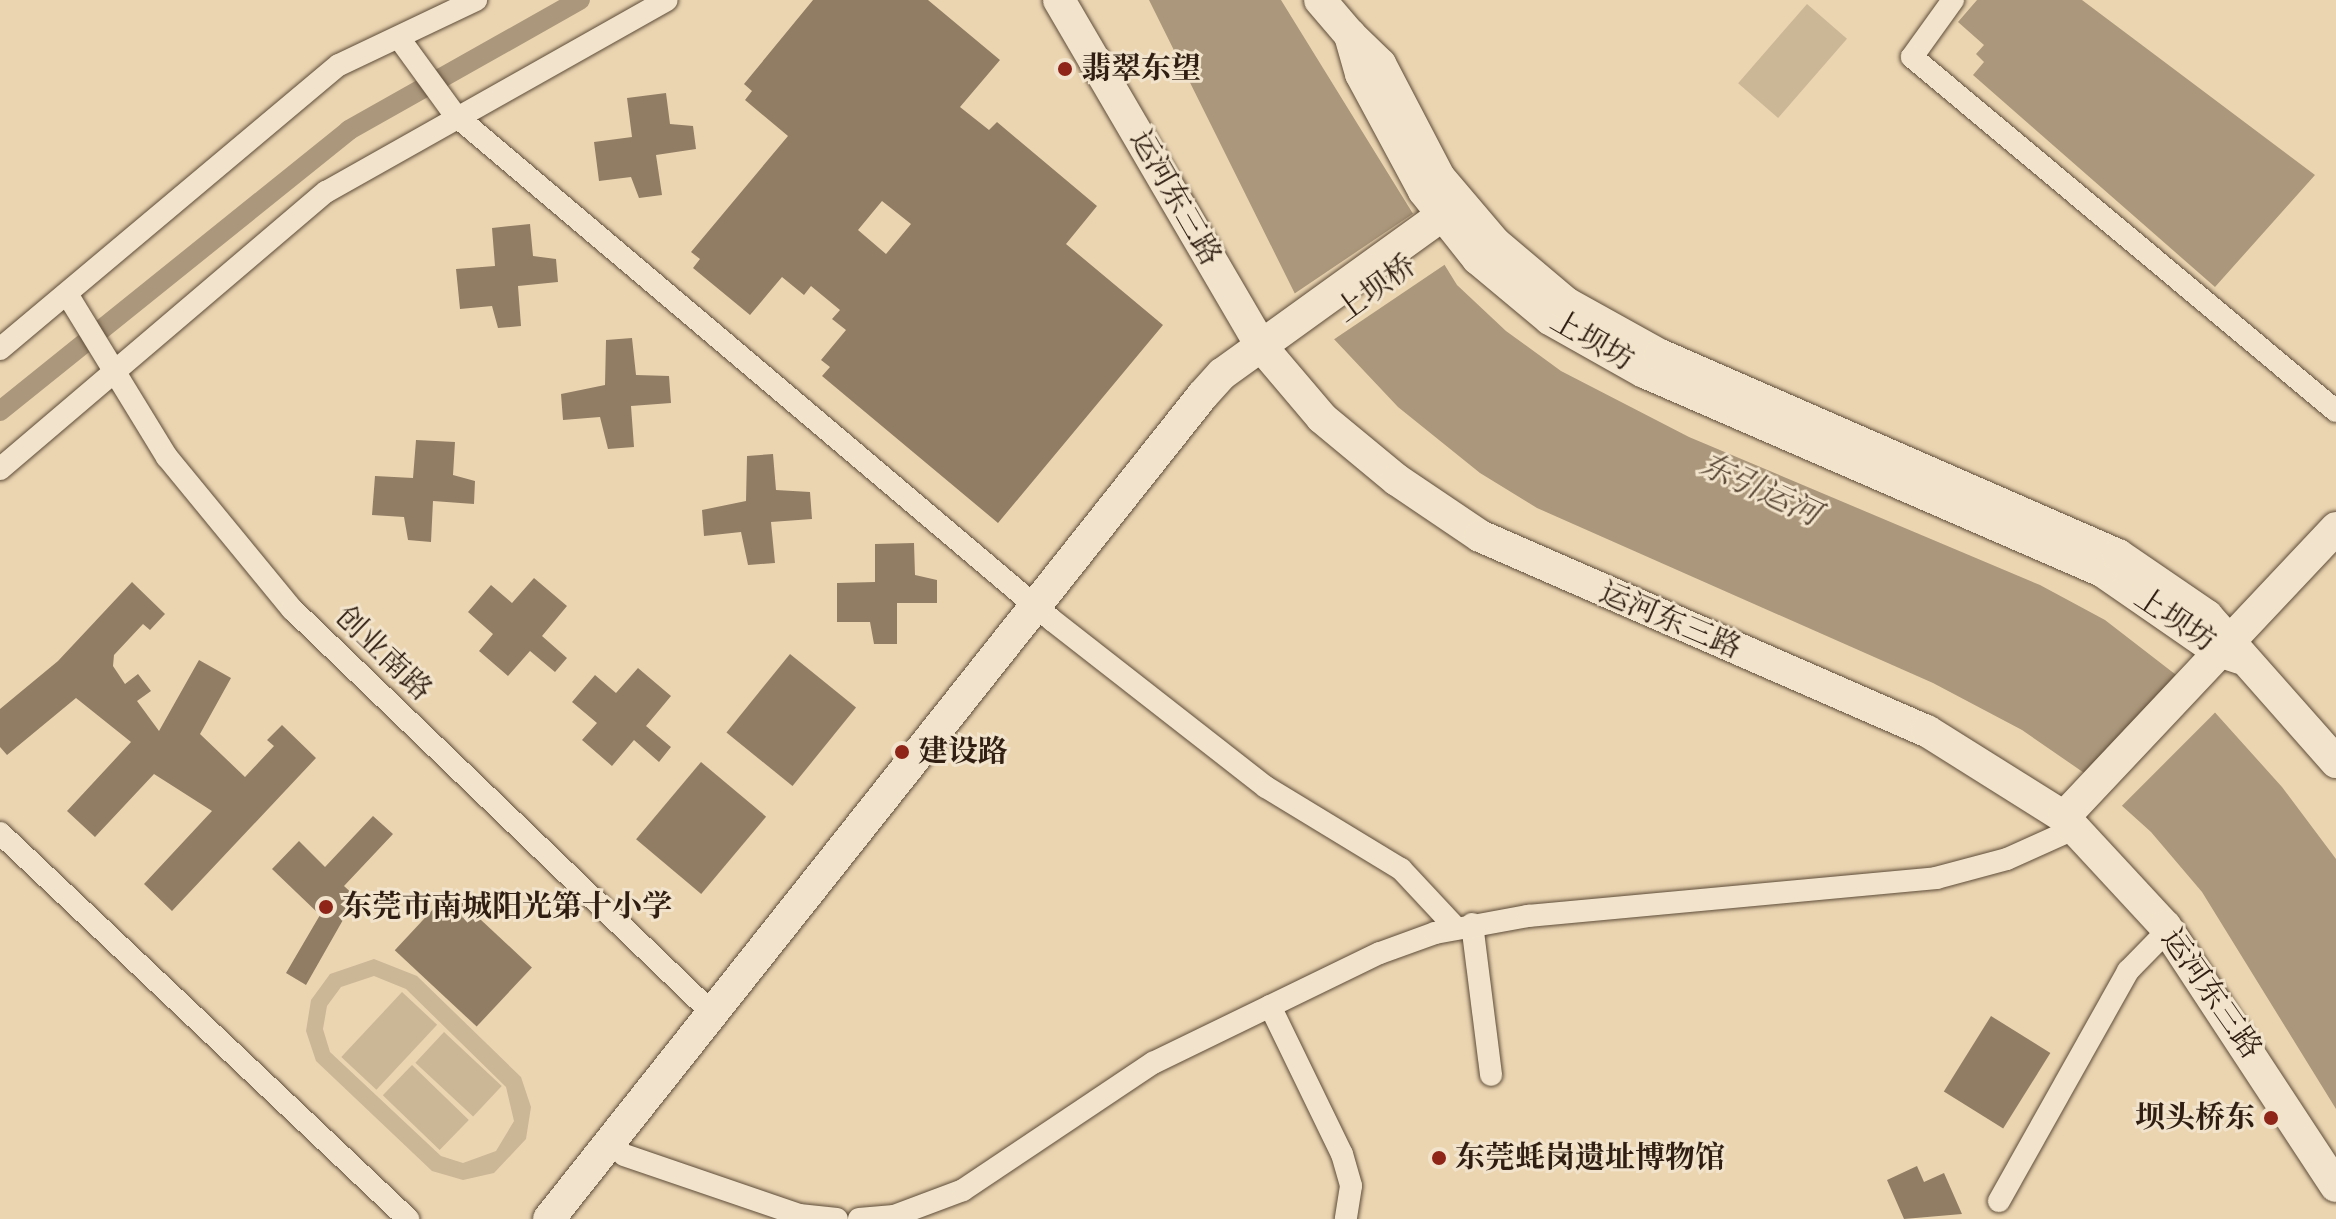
<!DOCTYPE html>
<html>
<head>
<meta charset="utf-8">
<style>
	body { margin:0 }
	#map { position:relative; width:2336px; height:1219px; overflow:hidden; background:#ebd5b1; font-family:"Libre Bodoni","Noto Serif SC",serif }
	div>[style] { position:absolute }
	[style*='--x'] { left:calc(var(--x)*1px); top:calc(var(--y)*1px); width:calc(var(--w)*1px); rotate:calc(var(--a)*1deg) }
	.green>* { inset:0; background:#cbb696; transform-origin:0 0 }
	.water>* { inset:0; background:#ab977b }
	.pier>* { inset:0; background:#ebd5b1; transform-origin:0 0 }
	.canal>* { height:20px; margin:-10px; padding:0 10px; transform-origin:10px; border-radius:10px; background:#ab977b }
	.building>* { inset:0; background:#917d64; transform-origin:0 0 }
	.roads { filter:drop-shadow(0 0 2px #5e4c39) drop-shadow(0 0 2px #5e4c39) }
	.street>* { height:22px; margin:-11px; padding:0 11px; transform-origin:11px; border-radius:11px; background:#f2e4cc }
	.secondary>* { height:32px; margin:-16px; padding:0 16px; transform-origin:16px; border-radius:16px; background:#f2e4cc }
	.dots>* { width:22px; height:22px; translate:-50% -50%; box-sizing:border-box; border:4px solid #f2e4cc; border-radius:50% }
	span { translate:-50% -50%; white-space:nowrap; text-align:center; line-height:1.15; -webkit-text-stroke:6px #f2e4cc; paint-order:stroke }
	.poi-label { font-size:30px; color:#2f1e11; font-weight:700 }
	.left { translate:0 -50%; text-align:left }
	.right { translate:-100% -50%; text-align:right }
	.street-label { font-size:30px; color:#2f1e11 }
	.water-label { font-size:32px; color:#5a4836; font-style:italic }
</style>
</head>
<body>
<div id="map">
	<div class="green">
		<div style="left:1807px;top:4px;width:53px;height:105px;rotate:41deg"></div>
		<div style="clip-path:polygon(evenodd,374px 959px,417px 976px,521px 1077px,531px 1107px,526px 1139px,494px 1173px,463px 1180px,432px 1171px,316px 1061px,306px 1031px,311px 1000px,330px 974px,374px 959px,374px 976px,406px 989px,506px 1087px,514px 1121px,496px 1151px,463px 1163px,441px 1156px,330px 1052px,323px 1029px,327px 1006px,341px 987px,374px 976px)"></div>
		<div style="left:402px;top:992px;width:48px;height:89px;rotate:43deg"></div>
		<div style="left:444px;top:1032px;width:79px;height:42px;rotate:43deg"></div>
		<div style="left:412px;top:1065px;width:79px;height:42px;rotate:44deg"></div>
	</div>
	<div class="water">
		<div style="clip-path:polygon(1149px 0,1281px 0,1457px 285px,1506px 331px,1561px 371px,1689px 437px,2040px 585px,2105px 620px,2193px 688px,2282px 787px,2336px 859px,2336px 1109px,2202px 892px,2151px 832px,2090px 777px,2022px 730px,1933px 683px,1537px 508px,1480px 473px,1398px 407px,1299px 302px)"></div>
		<div style="clip-path:polygon(1977px 0,2082px 0,2315px 175px,2215px 287px,1973px 75px,1984px 62px,1976px 54px,1984px 45px,1958px 22px)"></div>
	</div>
	<div class="pier">
		<div style="left:1414px;top:213px;width:60px;height:148px;rotate:56deg"></div>
		<div style="left:2196px;top:685px;width:33px;height:143px;rotate:45deg"></div>
	</div>
	<div class="canal">
		<div style="--x:0;--y:411;--w:448;--a:-38.8"></div>
		<div style="--x:349;--y:130;--w:265;--a:-29.4"></div>
	</div>
	<div class="building">
		<div style="clip-path:polygon(evenodd,813px 0,928px 0,1000px 60px,960px 107px,989px 130px,997px 122px,1097px 206px,1066px 244px,1163px 325px,998px 523px,822px 376px,830px 367px,821px 360px,846px 330px,832px 319px,840px 310px,811px 286px,804px 295px,782px 277px,750px 315px,693px 268px,700px 259px,691px 252px,788px 136px,745px 100px,752px 91px,744px 84px,813px 0,882px 201px,911px 224px,886px 254px,858px 230px,882px 201px)"></div>
		<div style="clip-path:polygon(666px 93px,670px 124px,693px 126px,696px 149px,656px 155px,662px 195px,639px 198px,631px 177px,599px 181px,594px 142px,632px 137px,627px 98px)"></div>
		<div style="clip-path:polygon(530px 224px,533px 256px,556px 259px,558px 282px,518px 286px,521px 326px,498px 328px,492px 306px,460px 309px,456px 269px,495px 266px,492px 228px)"></div>
		<div style="clip-path:polygon(632px 338px,636px 375px,669px 376px,671px 403px,631px 406px,634px 447px,608px 449px,600px 417px,563px 420px,561px 394px,605px 385px,606px 340px)"></div>
		<div style="clip-path:polygon(416px 440px,455px 442px,453px 475px,475px 481px,474px 504px,433px 501px,431px 542px,408px 540px,404px 517px,372px 515px,375px 476px,413px 478px)"></div>
		<div style="clip-path:polygon(773px 454px,776px 490px,810px 492px,812px 519px,771px 522px,775px 563px,748px 565px,741px 532px,704px 536px,702px 510px,746px 501px,747px 456px)"></div>
		<div style="clip-path:polygon(914px 543px,915px 575px,937px 580px,937px 603px,897px 603px,897px 644px,874px 644px,870px 622px,837px 622px,837px 583px,875px 582px,875px 544px)"></div>
		<div style="clip-path:polygon(534px 578px,567px 606px,542px 636px,567px 658px,555px 672px,530px 651px,508px 676px,479px 651px,493px 634px,468px 612px,491px 585px,512px 603px)"></div>
		<div style="clip-path:polygon(132px 582px,165px 614px,150px 630px,143px 624px,114px 655px,113px 666px,125px 684px,138px 674px,151px 691px,137px 701px,159px 731px,199px 660px,231px 678px,200px 734px,245px 777px,274px 746px,267px 740px,282px 725px,316px 758px,172px 911px,144px 884px,212px 811px,154px 774px,95px 837px,67px 811px,131px 742px,76px 698px,7px 755px,0 747px,0 709px,58px 661px)"></div>
		<div style="left:790px;top:654px;width:85px;height:101px;rotate:39deg"></div>
		<div style="clip-path:polygon(638px 668px,671px 696px,646px 726px,671px 747px,659px 762px,634px 740px,612px 766px,582px 740px,597px 723px,572px 702px,595px 675px,616px 693px)"></div>
		<div style="left:701px;top:762px;width:85px;height:101px;rotate:40deg"></div>
		<div style="clip-path:polygon(373px 816px,393px 834px,344px 886px,356px 897px,306px 985px,286px 973px,320px 915px,272px 869px,299px 841px,325px 867px)"></div>
		<div style="left:450px;top:891px;width:112px;height:81px;rotate:43deg"></div>
		<div style="left:1991px;top:1016px;width:70px;height:89px;rotate:32deg"></div>
		<div style="clip-path:polygon(1917px 1166px,1924px 1182px,1944px 1173px,1962px 1214px,1904px 1219px,1887px 1180px)"></div>
	</div>
	<div class="roads">
		<div class="street">
			<div style="--x:1953;--y:0;--w:70;--a:125.7"></div>
			<div style="--x:1912;--y:57;--w:552;--a:39.86"></div>
			<div style="--x:399;--y:38;--w:95;--a:54"></div>
			<div style="--x:455;--y:115;--w:782;--a:40.23"></div>
			<div style="--x:1052;--y:620;--w:271;--a:38"></div>
			<div style="--x:1266;--y:787;--w:158;--a:31.3"></div>
			<div style="--x:1401;--y:869;--w:81;--a:47"></div>
			<div style="--x:67;--y:294;--w:191;--a:58.5"></div>
			<div style="--x:167;--y:457;--w:197;--a:50.6"></div>
			<div style="--x:292;--y:609;--w:581;--a:43.88"></div>
			<div style="--x:0;--y:349;--w:442;--a:-40"></div>
			<div style="--x:339;--y:65;--w:152;--a:-25.4"></div>
			<div style="--x:0;--y:469;--w:428;--a:-40.4"></div>
			<div style="--x:326;--y:192;--w:391;--a:-29.4"></div>
			<div style="--x:0;--y:833;--w:562;--a:43.41"></div>
			<div style="--x:1472;--y:924;--w:152;--a:82.8"></div>
			<div style="--x:1270;--y:1006;--w:165;--a:64.1"></div>
			<div style="--x:1342;--y:1154;--w:33;--a:74"></div>
			<div style="--x:1351;--y:1186;--w:33;--a:99"></div>
			<div style="--x:624;--y:1155;--w:185;--a:18.9"></div>
			<div style="--x:799;--y:1215;--w:38;--a:6"></div>
			<div style="--x:1999;--y:1201;--w:264;--a:-60.7"></div>
			<div style="--x:2128;--y:971;--w:57;--a:-45.7"></div>
			<div style="--x:859;--y:1219;--w:35;--a:-5"></div>
			<div style="--x:894;--y:1216;--w:74;--a:-20.6"></div>
			<div style="--x:963;--y:1190;--w:229;--a:-33.8"></div>
			<div style="--x:1153;--y:1063;--w:252;--a:-25.9"></div>
			<div style="--x:1380;--y:953;--w:59;--a:-20"></div>
			<div style="--x:1435;--y:933;--w:95;--a:-10.4"></div>
			<div style="--x:1528;--y:916;--w:410;--a:-5.3"></div>
			<div style="--x:1936;--y:878;--w:73;--a:-15"></div>
			<div style="--x:2007;--y:859;--w:78;--a:-24.3"></div>
		</div>
		<div class="secondary">
			<div style="--x:1059;--y:0;--w:401;--a:59.7"></div>
			<div style="--x:1261;--y:346;--w:94;--a:49.7"></div>
			<div style="--x:1322;--y:418;--w:97;--a:39.6"></div>
			<div style="--x:1397;--y:480;--w:100;--a:34"></div>
			<div style="--x:1480;--y:536;--w:488;--a:23.6"></div>
			<div style="--x:1927;--y:731;--w:162;--a:32.1"></div>
			<div style="--x:2064;--y:817;--w:149;--a:47.2"></div>
			<div style="--x:2165;--y:926;--w:311;--a:56.7"></div>
			<div style="--x:1320;--y:0;--w:46;--a:49.4"></div>
			<div style="--x:2240;--y:658;--w:23;--a:-162"></div>
			<div style="--x:2218;--y:651;--w:141;--a:-145.4"></div>
			<div style="--x:2102;--y:571;--w:499;--a:-156.5"></div>
			<div style="--x:1644;--y:372;--w:108;--a:-150.6"></div>
			<div style="--x:1550;--y:319;--w:94;--a:-140.2"></div>
			<div style="--x:1478;--y:259;--w:87;--a:-128.5"></div>
			<div style="--x:1424;--y:191;--w:133;--a:-118.3"></div>
			<div style="--x:1361;--y:74;--w:41;--a:-105.8"></div>
			<div style="--x:1350;--y:35;--w:42;--a:44"></div>
			<div style="--x:1380;--y:64;--w:127;--a:62.4"></div>
			<div style="--x:1439;--y:177;--w:87;--a:49.7"></div>
			<div style="--x:1495;--y:243;--w:93;--a:40.2"></div>
			<div style="--x:1566;--y:303;--w:107;--a:29"></div>
			<div style="--x:1660;--y:355;--w:500;--a:23.6"></div>
			<div style="--x:2118;--y:555;--w:108;--a:34.4"></div>
			<div style="--x:2207;--y:616;--w:195;--a:48.5"></div>
			<div style="--x:2064;--y:817;--w:397;--a:-46.7"></div>
			<div style="--x:549;--y:1219;--w:1051;--a:-51.57"></div>
			<div style="--x:1202;--y:396;--w:30;--a:-48"></div>
			<div style="--x:1222;--y:374;--w:292;--a:-35.8"></div>
		</div>
	</div>
	<div class="dots">
		<div style="left:1065px;top:69px;background:#8f2418"></div>
		<div style="left:902px;top:752px;background:#8f2418"></div>
		<div style="left:326px;top:907px;background:#8f2418"></div>
		<div style="left:2271px;top:1118px;background:#8f2418"></div>
		<div style="left:1439px;top:1158px;background:#8f2418"></div>
	</div>
	<div class="poi-label">
		<span class="left" style="left:1081px;top:69px">翡翠东望</span>
		<span class="left" style="left:918px;top:752px">建设路</span>
		<span class="left" style="left:342px;top:907px">东莞市南城阳光第十小学</span>
		<span class="right" style="left:2255px;top:1118px">坝头桥东</span>
		<span class="left" style="left:1455px;top:1158px">东莞蚝岗遗址博物馆</span>
	</div>
	<div class="street-label">
		<span style="left:1175px;top:198px;rotate:60deg">运河东三路</span>
		<span style="left:1376px;top:289px;rotate:-36deg">上坝桥</span>
		<span style="left:1592px;top:341px;rotate:30deg">上坝坊</span>
		<span style="left:2175px;top:620px;rotate:34deg">上坝坊</span>
		<span style="left:1670px;top:621px;rotate:23deg">运河东三路</span>
		<span style="left:383px;top:654px;rotate:44deg">创业南路</span>
		<span style="left:2211px;top:994px;rotate:55deg">运河东三路</span>
	</div>
	<div class="water-label">
		<span style="left:1760px;top:490px;rotate:25deg">东引运河</span>
	</div>
</div>
</body>
</html>
